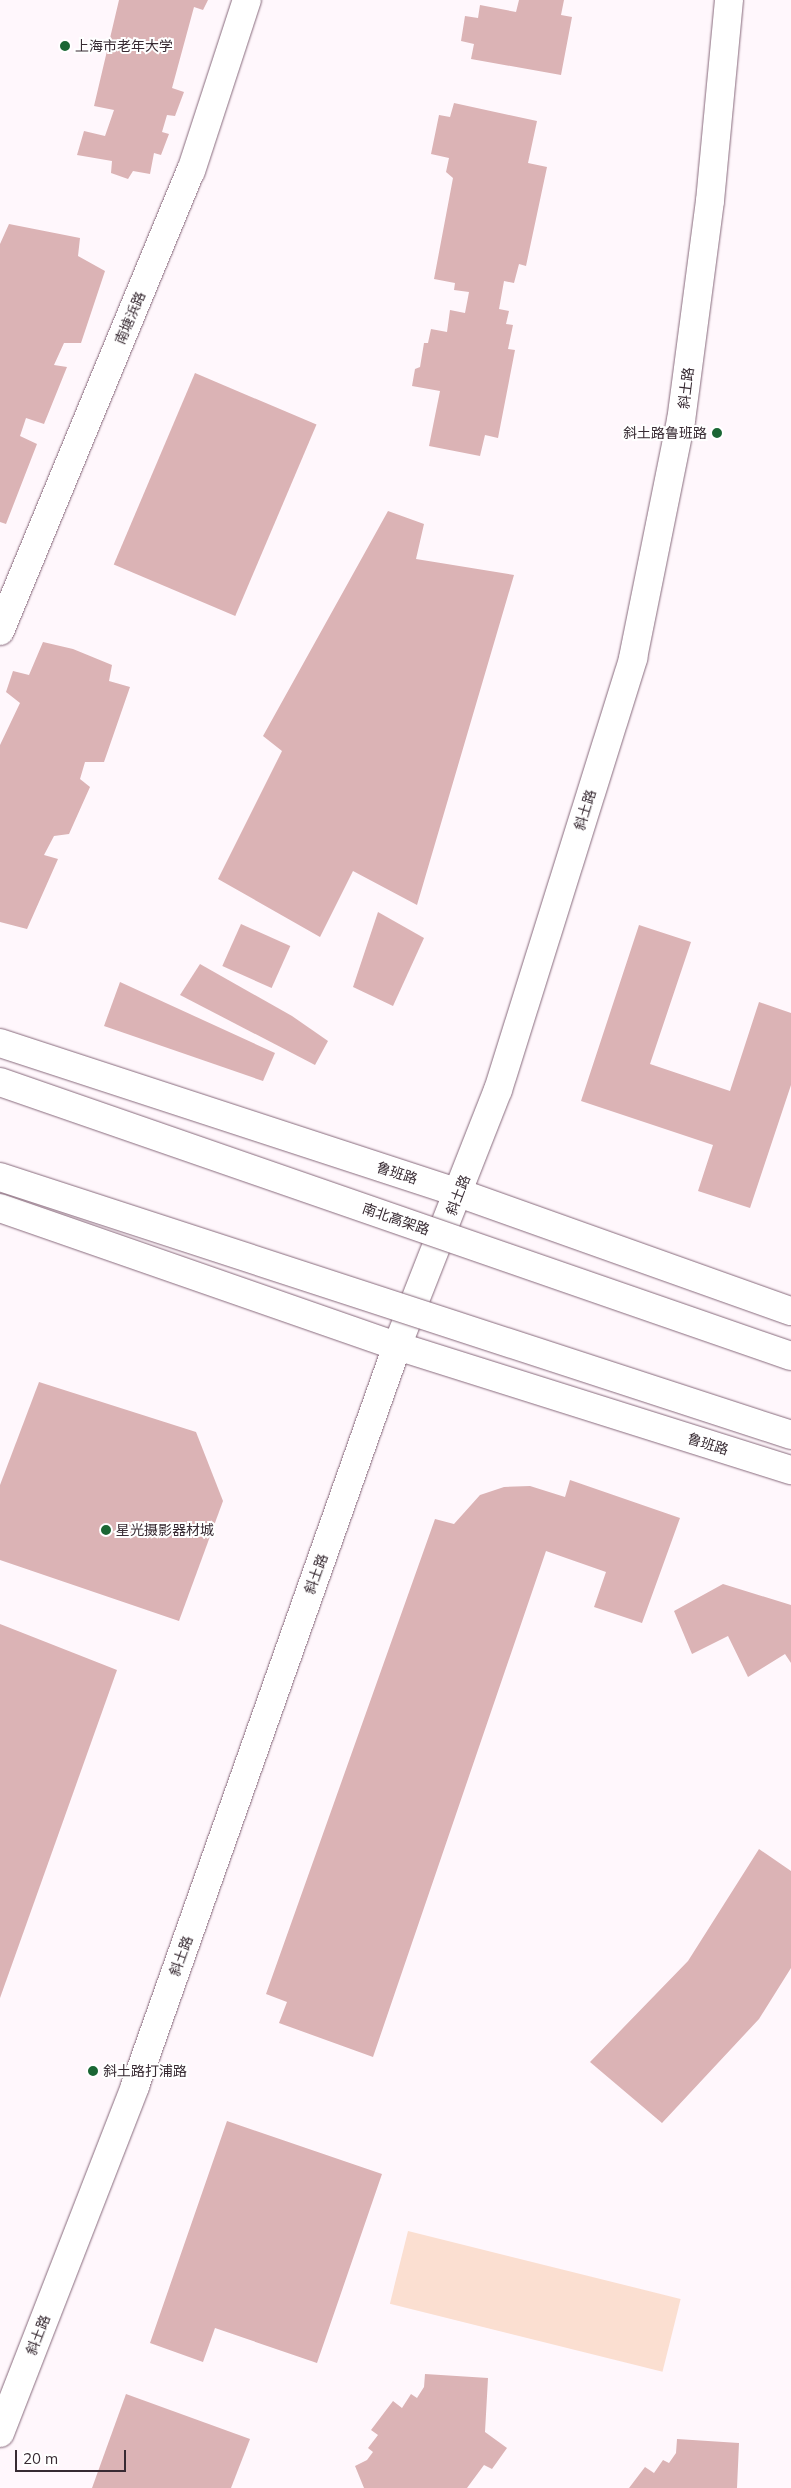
<!DOCTYPE html>
<html>
<head>
<meta charset="utf-8">
<style>
	body { margin:0 }
	#map { position:relative; width:791px; height:2488px; overflow:hidden; background:#fff7fc; font-family:Mulish,"Noto Sans SC",sans-serif }
	div>[style] { position:absolute }
	[style*='--x'] { left:calc(var(--x)*1px); top:calc(var(--y)*1px); width:calc(var(--w)*1px); rotate:calc(var(--a)*1deg) }
	.green>* { inset:0; background:#fbdfd1; transform-origin:0 0 }
	.building>* { inset:0; background:#dbb3b5; transform-origin:0 0 }
	.roads { filter:drop-shadow(0 0 1px #87697b) drop-shadow(0 0 1px #87697b) }
	.street>* { height:28px; margin:-14px; padding:0 14px; transform-origin:14px; border-radius:14px; background:#fff }
	.secondary>* { height:28px; margin:-14px; padding:0 14px; transform-origin:14px; border-radius:14px; background:#fff }
	.primary>* { height:28px; margin:-14px; padding:0 14px; transform-origin:14px; border-radius:14px; background:#fff }
	.bridges { filter:drop-shadow(0 0 1px #87697b) drop-shadow(0 0 1px #87697b) }
	.highway-bridge>* { height:28px; margin:-14px; padding:0 14px; transform-origin:14px; border-radius:14px; background:#fff }
	.dots>* { width:14px; height:14px; translate:-50% -50%; box-sizing:border-box; border:2px solid #fff; border-radius:50% }
	span { translate:-50% -50%; white-space:nowrap; text-align:center; line-height:1.15; -webkit-text-stroke:4px #fff; paint-order:stroke }
	.poi-label { font-size:14px; color:#382b33 }
	.left { translate:0 -50%; text-align:left }
	.right { translate:-100% -50%; text-align:right }
	.street-label { font-size:14px; color:#382b33 }
	.scale { position:absolute; left:15px; top:2450px; width:111px; height:22px; box-sizing:border-box; border:2px solid #382b33; border-top:0; padding-left:6px; font-size:15px; line-height:18px; white-space:nowrap; color:#382b33; -webkit-text-stroke:4px #fff; paint-order:stroke }
</style>
</head>
<body>
<div id="map">
	<div class="green">
		<div style="left:408px;top:2231px;width:281px;height:75px;rotate:14deg"></div>
	</div>
	<div class="building">
		<div style="clip-path:polygon(119px 0,208px 0,203px 10px,194px 7px,172px 88px,184px 92px,175px 116px,167px 115px,162px 132px,169px 134px,161px 155px,154px 153px,150px 174px,133px 171px,128px 179px,111px 173px,112px 161px,77px 155px,84px 131px,105px 136px,114px 110px,94px 106px)"></div>
		<div style="clip-path:polygon(519px 0,564px 0,561px 15px,572px 17px,561px 75px,471px 59px,474px 44px,461px 41px,465px 16px,478px 18px,480px 5px,516px 12px)"></div>
		<div style="clip-path:polygon(454px 103px,537px 121px,528px 163px,547px 167px,526px 266px,519px 264px,514px 283px,504px 281px,499px 309px,509px 311px,506px 324px,513px 325px,508px 349px,515px 350px,498px 438px,485px 435px,480px 456px,429px 446px,440px 391px,412px 386px,415px 369px,420px 367px,424px 343px,428px 343px,431px 329px,447px 332px,450px 310px,465px 313px,469px 292px,454px 290px,455px 283px,434px 279px,453px 178px,446px 172px,449px 158px,431px 154px,439px 115px,450px 117px)"></div>
		<div style="clip-path:polygon(9px 224px,80px 238px,78px 256px,105px 271px,81px 343px,64px 343px,54px 365px,67px 367px,44px 424px,26px 418px,20px 436px,37px 444px,6px 524px,0 522px,0 244px)"></div>
		<div style="left:195px;top:373px;width:132px;height:208px;rotate:23deg"></div>
		<div style="clip-path:polygon(388px 511px,424px 524px,416px 559px,514px 575px,417px 905px,353px 871px,320px 937px,218px 879px,282px 751px,263px 736px)"></div>
		<div style="clip-path:polygon(43px 642px,73px 649px,112px 665px,109px 681px,130px 687px,104px 762px,85px 762px,80px 779px,90px 787px,69px 834px,54px 836px,44px 855px,58px 859px,27px 929px,0 922px,0 745px,20px 703px,6px 692px,13px 671px,29px 675px)"></div>
		<div style="clip-path:polygon(378px 912px,424px 938px,393px 1006px,353px 987px)"></div>
		<div style="left:241px;top:924px;width:54px;height:46px;rotate:24deg"></div>
		<div style="clip-path:polygon(639px 925px,691px 942px,650px 1064px,730px 1091px,759px 1002px,791px 1013px,791px 1085px,750px 1208px,698px 1191px,713px 1145px,581px 1101px)"></div>
		<div style="clip-path:polygon(200px 964px,292px 1016px,328px 1041px,315px 1065px,180px 995px)"></div>
		<div style="clip-path:polygon(120px 982px,275px 1053px,263px 1081px,104px 1026px)"></div>
		<div style="clip-path:polygon(39px 1382px,196px 1432px,223px 1501px,179px 1621px,0 1560px,0 1485px)"></div>
		<div style="clip-path:polygon(570px 1480px,680px 1518px,642px 1623px,594px 1607px,606px 1572px,546px 1551px,373px 2057px,279px 2023px,287px 2002px,266px 1994px,435px 1519px,454px 1524px,480px 1495px,504px 1487px,530px 1486px,565px 1497px)"></div>
		<div style="clip-path:polygon(723px 1584px,791px 1605px,791px 1663px,785px 1654px,748px 1677px,728px 1636px,692px 1654px,674px 1611px)"></div>
		<div style="clip-path:polygon(0 1624px,117px 1670px,0 1998px)"></div>
		<div style="clip-path:polygon(759px 1849px,791px 1871px,791px 1968px,759px 2019px,662px 2123px,590px 2062px,688px 1961px)"></div>
		<div style="clip-path:polygon(227px 2121px,382px 2174px,317px 2363px,215px 2328px,203px 2362px,150px 2343px)"></div>
		<div style="clip-path:polygon(425px 2374px,488px 2378px,485px 2432px,507px 2448px,492px 2469px,484px 2465px,467px 2488px,364px 2488px,355px 2466px,367px 2460px,373px 2452px,368px 2448px,378px 2435px,371px 2430px,393px 2401px,402px 2408px,411px 2394px,417px 2398px,424px 2387px)"></div>
		<div style="clip-path:polygon(126px 2394px,250px 2439px,231px 2488px,92px 2488px)"></div>
		<div style="clip-path:polygon(677px 2439px,739px 2443px,737px 2488px,629px 2488px,645px 2467px,654px 2473px,663px 2460px,669px 2463px,676px 2453px)"></div>
	</div>
	<div class="roads">
		<div class="street">
			<div style="--x:0;--y:631;--w:498;--a:-67.5"></div>
			<div style="--x:191;--y:171;--w:180;--a:-71.9"></div>
		</div>
		<div class="secondary">
			<div style="--x:0;--y:2433;--w:372;--a:-68.7"></div>
			<div style="--x:135;--y:2086;--w:785;--a:-70.5"></div>
			<div style="--x:397;--y:1346;--w:275;--a:-68.5"></div>
			<div style="--x:498;--y:1090;--w:453;--a:-72.6"></div>
			<div style="--x:633;--y:658;--w:242;--a:-78.6"></div>
			<div style="--x:681;--y:421;--w:222;--a:-82.5"></div>
			<div style="--x:710;--y:201;--w:202;--a:-84.6"></div>
		</div>
		<div class="primary">
			<div style="--x:0;--y:1043;--w:483;--a:18.1"></div>
			<div style="--x:459;--y:1193;--w:352;--a:19.6"></div>
			<div style="--x:0;--y:1208;--w:420;--a:19.2"></div>
			<div style="--x:397;--y:1346;--w:413;--a:17.5"></div>
		</div>
	</div>
	<div class="bridges">
		<div class="highway-bridge">
			<div style="--x:0;--y:1082;--w:837;--a:19.11"></div>
			<div style="--x:0;--y:1177;--w:832;--a:18.06"></div>
		</div>
	</div>
	<div class="dots">
		<div style="left:65px;top:46px;background:#1a6634"></div>
		<div style="left:717px;top:433px;background:#1a6634"></div>
		<div style="left:106px;top:1530px;background:#1a6634"></div>
		<div style="left:93px;top:2071px;background:#1a6634"></div>
	</div>
	<div class="poi-label">
		<span class="left" style="left:75px;top:46px">上海市老年大学</span>
		<span class="right" style="left:707px;top:433px">斜土路鲁班路</span>
		<span class="left" style="left:116px;top:1530px">星光摄影器材城</span>
		<span class="left" style="left:103px;top:2071px">斜土路打浦路</span>
	</div>
	<div class="street-label">
		<span style="left:130px;top:318px;rotate:-67deg">南塘浜路</span>
		<span style="left:686px;top:388px;rotate:-83deg">斜土路</span>
		<span style="left:585px;top:810px;rotate:-73deg">斜土路</span>
		<span style="left:397px;top:1173px;rotate:18deg">鲁班路</span>
		<span style="left:458px;top:1195px;rotate:-69deg">斜土路</span>
		<span style="left:396px;top:1219px;rotate:19deg">南北高架路</span>
		<span style="left:708px;top:1444px;rotate:17deg">鲁班路</span>
		<span style="left:316px;top:1574px;rotate:-70deg">斜土路</span>
		<span style="left:181px;top:1956px;rotate:-70deg">斜土路</span>
		<span style="left:38px;top:2335px;rotate:-69deg">斜土路</span>
	</div>
	<div class="scale">20 m</div>
</div>
</body>
</html>
